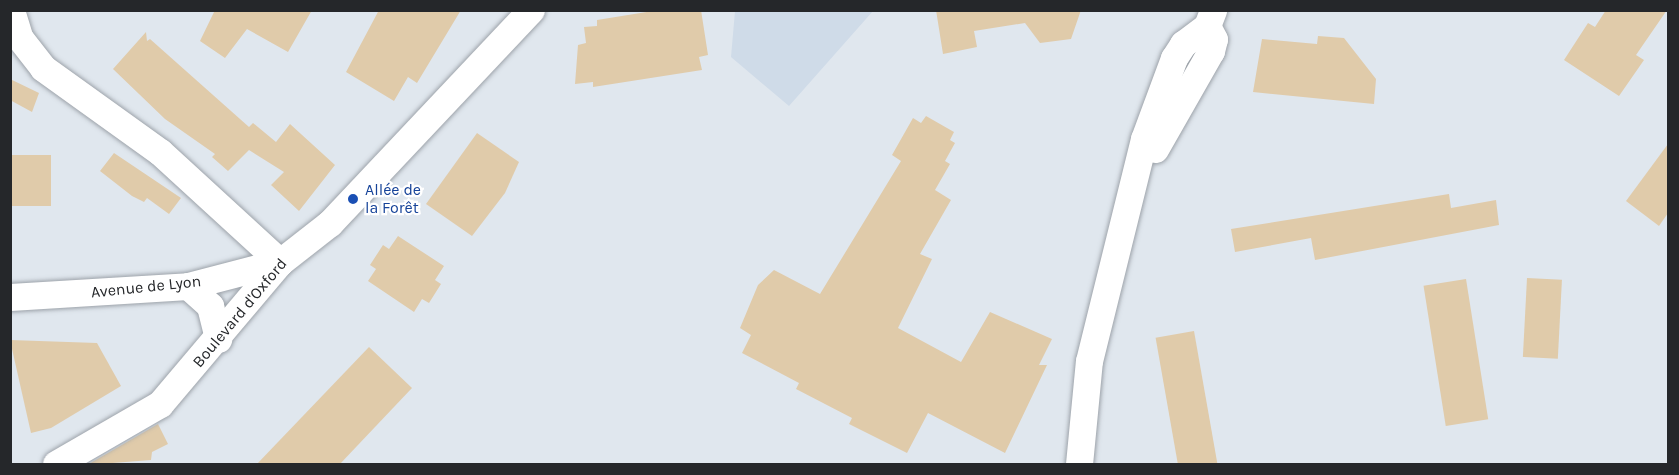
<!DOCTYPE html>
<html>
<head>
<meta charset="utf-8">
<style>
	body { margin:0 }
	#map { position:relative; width:1679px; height:475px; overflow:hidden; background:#e0e7ee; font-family:Karla,sans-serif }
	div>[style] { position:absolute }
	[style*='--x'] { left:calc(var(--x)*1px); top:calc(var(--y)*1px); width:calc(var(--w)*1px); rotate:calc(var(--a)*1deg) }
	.built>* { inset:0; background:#cfdbe8 }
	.building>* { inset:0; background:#e0cbaa; transform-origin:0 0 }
	.roads { filter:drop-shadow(0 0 2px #9da3aa) drop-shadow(0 0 2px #9da3aa) }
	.minor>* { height:27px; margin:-13.5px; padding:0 13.5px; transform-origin:13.5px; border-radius:13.5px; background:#fff }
	.dots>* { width:16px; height:16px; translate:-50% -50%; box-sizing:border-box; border:3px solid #fff; border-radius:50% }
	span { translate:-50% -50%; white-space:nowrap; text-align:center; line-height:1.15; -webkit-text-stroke:4.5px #fff; paint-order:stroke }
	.transit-label { font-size:16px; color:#164399 }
	.left { translate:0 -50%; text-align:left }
	.street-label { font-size:16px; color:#25272a }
	.frame { position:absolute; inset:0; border:12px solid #25272a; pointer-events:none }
</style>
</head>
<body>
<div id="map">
	<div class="built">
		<div style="clip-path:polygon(735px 11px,735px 10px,873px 11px,789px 106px,731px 57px)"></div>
	</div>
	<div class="building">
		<div style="clip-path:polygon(215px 10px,312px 10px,288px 52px,247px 29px,225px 58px,200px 41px)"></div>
		<div style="clip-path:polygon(379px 10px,461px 10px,417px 83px,408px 77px,394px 101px,346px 72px)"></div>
		<div style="clip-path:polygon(659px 10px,701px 10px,708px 55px,699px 57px,702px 70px,593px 87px,593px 82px,575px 84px,578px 45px,586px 43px,584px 27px,597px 26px,597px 20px)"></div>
		<div style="clip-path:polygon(936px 10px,1081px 10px,1071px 39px,1040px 43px,1025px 23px,974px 31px,977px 47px,943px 54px)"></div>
		<div style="clip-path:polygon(1606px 10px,1667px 10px,1636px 55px,1644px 60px,1619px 96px,1564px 60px,1588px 23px,1595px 27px)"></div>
		<div style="clip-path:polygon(146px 32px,147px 41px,150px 39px,249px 127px,253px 123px,276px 142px,290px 124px,335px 165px,299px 211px,271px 185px,284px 172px,249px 150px,228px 171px,212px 157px,215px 154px,165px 119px,113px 69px)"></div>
		<div style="clip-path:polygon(1318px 36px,1344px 38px,1376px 79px,1374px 104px,1253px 92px,1262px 39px,1317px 44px)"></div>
		<div style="clip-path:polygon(10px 79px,39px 93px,32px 112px,10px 100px)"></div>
		<div style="clip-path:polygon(926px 116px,954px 132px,950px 140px,955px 143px,945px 161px,950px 164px,935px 190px,951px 200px,920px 254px,932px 259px,898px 328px,961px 362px,990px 312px,1052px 339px,1039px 365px,1047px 365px,1005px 453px,928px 413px,907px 453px,849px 424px,852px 418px,796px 389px,799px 383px,742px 353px,751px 335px,740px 328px,758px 285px,774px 270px,820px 294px,901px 161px,892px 155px,913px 118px,921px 123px)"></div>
		<div style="clip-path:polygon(477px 133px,519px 162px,505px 193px,472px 236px,426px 204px)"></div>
		<div style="clip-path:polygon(1668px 144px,1668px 213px,1659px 226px,1626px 201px)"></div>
		<div style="clip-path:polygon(114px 153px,181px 198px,169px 214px,147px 198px,144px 202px,132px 196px,100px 171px)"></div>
		<div style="left:51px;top:155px;width:51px;height:41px;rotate:90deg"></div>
		<div style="clip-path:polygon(1449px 194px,1451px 208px,1496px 200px,1499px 225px,1315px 260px,1311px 238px,1235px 252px,1231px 229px)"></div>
		<div style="clip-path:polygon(398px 236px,444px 266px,435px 280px,441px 284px,429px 303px,422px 299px,414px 312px,368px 281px,376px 269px,370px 265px,383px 245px,389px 249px)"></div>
		<div style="left:1527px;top:278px;width:35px;height:79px;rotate:3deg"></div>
		<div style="left:1466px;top:279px;width:142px;height:43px;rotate:81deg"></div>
		<div style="left:1194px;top:331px;width:136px;height:39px;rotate:80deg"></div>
		<div style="clip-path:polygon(10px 340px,97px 343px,121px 386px,51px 428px,31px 433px)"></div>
		<div style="clip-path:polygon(369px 347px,412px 388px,339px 465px,256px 465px)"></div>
		<div style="clip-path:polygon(158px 424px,168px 444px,152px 452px,151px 460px,87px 465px)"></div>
	</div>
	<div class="roads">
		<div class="minor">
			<div style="--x:11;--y:10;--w:28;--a:73"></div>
			<div style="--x:19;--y:37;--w:39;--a:52"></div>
			<div style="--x:43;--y:68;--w:144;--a:35.7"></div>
			<div style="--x:160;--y:152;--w:163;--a:42.5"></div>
			<div style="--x:1155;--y:149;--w:113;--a:-60.3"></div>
			<div style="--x:1211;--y:51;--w:12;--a:-76"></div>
			<div style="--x:1214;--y:39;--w:15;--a:-118"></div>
			<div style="--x:188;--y:286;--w:30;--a:42"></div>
			<div style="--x:210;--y:306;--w:34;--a:76"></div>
			<div style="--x:10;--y:297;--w:178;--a:-3.5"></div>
			<div style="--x:188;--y:286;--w:95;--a:-14.6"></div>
			<div style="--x:56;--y:464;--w:120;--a:-30"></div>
			<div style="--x:160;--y:404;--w:186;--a:-49.8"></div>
			<div style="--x:280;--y:262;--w:63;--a:-38"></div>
			<div style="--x:330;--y:223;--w:293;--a:-46.7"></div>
			<div style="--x:1079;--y:464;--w:103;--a:-84.5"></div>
			<div style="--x:1089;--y:361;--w:229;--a:-76.1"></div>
			<div style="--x:1144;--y:139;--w:86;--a:-69.7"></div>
			<div style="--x:1174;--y:58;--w:17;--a:-57"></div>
			<div style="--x:1183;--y:44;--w:30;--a:-37"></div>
			<div style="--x:1207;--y:26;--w:17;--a:-69"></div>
		</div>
	</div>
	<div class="dots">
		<div style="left:353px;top:199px;background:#1a4fb4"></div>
	</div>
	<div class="transit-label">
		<span class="left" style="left:365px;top:199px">Allée de<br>la Forêt</span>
	</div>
	<div class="street-label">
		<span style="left:146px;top:287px;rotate:-6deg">Avenue de Lyon</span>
		<span style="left:240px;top:313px;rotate:-50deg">Boulevard d'Oxford</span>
	</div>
	<div class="frame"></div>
</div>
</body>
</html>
